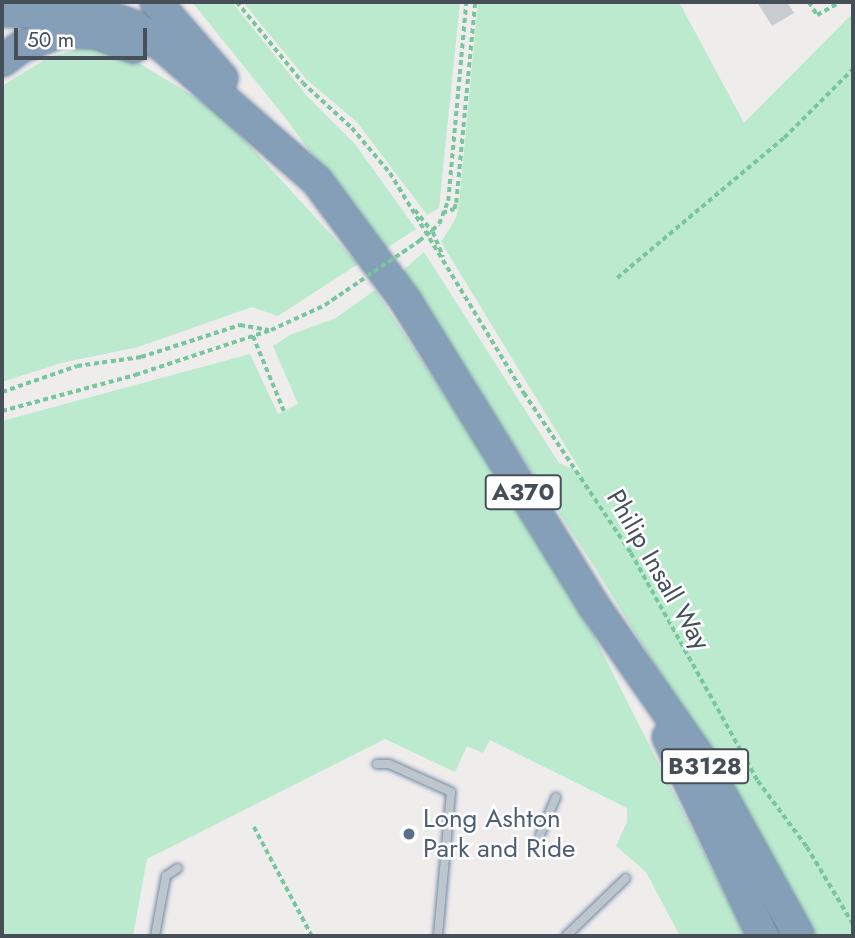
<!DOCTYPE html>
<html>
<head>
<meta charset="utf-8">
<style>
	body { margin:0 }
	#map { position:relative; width:855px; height:938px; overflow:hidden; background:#efecec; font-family:Jost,sans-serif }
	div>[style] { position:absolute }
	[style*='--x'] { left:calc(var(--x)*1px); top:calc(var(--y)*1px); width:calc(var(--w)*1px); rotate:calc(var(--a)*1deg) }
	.green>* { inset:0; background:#bceace }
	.building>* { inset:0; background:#cacbd1 }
	.path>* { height:3.5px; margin-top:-1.75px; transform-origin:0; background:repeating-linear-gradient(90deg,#77c69f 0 5px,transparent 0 8.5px) }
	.roads { filter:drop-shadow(0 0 2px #728aa4) drop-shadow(0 0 2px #728aa4) }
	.lane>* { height:8px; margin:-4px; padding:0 4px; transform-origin:4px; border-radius:4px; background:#bec6cd }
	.highway>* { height:30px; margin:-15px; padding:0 15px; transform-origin:15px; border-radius:15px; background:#869fb8 }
	.path-bridge>* { height:3.5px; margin-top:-1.75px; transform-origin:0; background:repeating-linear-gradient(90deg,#77c69f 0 5px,transparent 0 8.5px) }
	.dots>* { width:19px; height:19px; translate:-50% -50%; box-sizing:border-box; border:4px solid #fff; border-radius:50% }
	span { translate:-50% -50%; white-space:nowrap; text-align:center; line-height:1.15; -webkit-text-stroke:5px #fff; paint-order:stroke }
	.shield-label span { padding:2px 5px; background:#fff; border:2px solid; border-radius:5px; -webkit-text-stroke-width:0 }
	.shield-label { font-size:24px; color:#464f58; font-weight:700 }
	.street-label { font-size:26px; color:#464f58 }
	.service-label { font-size:26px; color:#4e5e75 }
	.left { translate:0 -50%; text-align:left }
	.frame { position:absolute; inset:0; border:4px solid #464f58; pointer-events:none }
	.scale { position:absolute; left:14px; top:28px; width:133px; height:32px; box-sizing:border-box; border:4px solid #464f58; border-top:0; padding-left:9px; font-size:21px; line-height:24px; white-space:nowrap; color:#464f58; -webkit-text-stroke:5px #fff; paint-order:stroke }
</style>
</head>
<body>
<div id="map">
	<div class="green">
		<div style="clip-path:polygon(192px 2px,232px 2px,307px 96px,355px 144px,416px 229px,382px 251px,287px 120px)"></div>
		<div style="clip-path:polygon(243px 2px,460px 2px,439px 208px,427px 215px,357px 122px,307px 80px)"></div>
		<div style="clip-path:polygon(478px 2px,679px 2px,744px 123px,853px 13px,853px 936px,816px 936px,761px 838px,592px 563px,400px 273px,424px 252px,559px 463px,582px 473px,441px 242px,456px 218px,459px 203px)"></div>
		<div style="clip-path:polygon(90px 46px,129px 57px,218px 111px,358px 264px,278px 316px,252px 307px,138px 347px,61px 363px,2px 382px,2px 86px,49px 57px)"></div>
		<div style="clip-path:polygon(375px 290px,535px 532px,594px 636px,746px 936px,680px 936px,646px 872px,616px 846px,627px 822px,627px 808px,490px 740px,483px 753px,467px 746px,455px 772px,385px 739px,147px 859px,133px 936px,2px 936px,2px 421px,250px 354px,278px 414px,298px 404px,273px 346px,290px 335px,336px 318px)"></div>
	</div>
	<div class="building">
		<div style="clip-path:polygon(757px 2px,787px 2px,794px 13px,772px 26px)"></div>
	</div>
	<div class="path">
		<div style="--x:237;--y:2;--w:104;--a:50.8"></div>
		<div style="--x:303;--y:83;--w:67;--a:42.6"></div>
		<div style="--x:352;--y:128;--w:59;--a:49.8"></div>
		<div style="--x:390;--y:173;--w:258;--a:58.7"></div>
		<div style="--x:524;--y:393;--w:192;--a:56.2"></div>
		<div style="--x:631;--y:553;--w:261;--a:60.9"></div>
		<div style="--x:758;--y:781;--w:82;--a:53.4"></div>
		<div style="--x:807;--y:847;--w:90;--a:59.1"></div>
		<div style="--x:809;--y:2;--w:15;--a:58"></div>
		<div style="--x:817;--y:15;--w:26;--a:-29"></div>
		<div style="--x:415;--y:210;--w:28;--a:51"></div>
		<div style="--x:433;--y:232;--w:27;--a:68"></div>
		<div style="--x:442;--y:213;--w:13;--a:-18"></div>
		<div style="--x:454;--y:209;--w:6;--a:-72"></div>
		<div style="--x:456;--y:203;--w:202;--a:-84.6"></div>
		<div style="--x:419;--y:241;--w:26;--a:-40"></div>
		<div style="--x:439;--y:224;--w:25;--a:-69"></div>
		<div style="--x:448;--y:201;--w:200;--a:-84.8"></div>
		<div style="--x:617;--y:278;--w:218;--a:-40"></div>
		<div style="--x:784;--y:138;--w:98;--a:-45"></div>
		<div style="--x:253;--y:336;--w:81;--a:67.5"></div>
		<div style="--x:2;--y:392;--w:79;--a:-19.1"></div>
		<div style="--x:77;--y:366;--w:65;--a:-8"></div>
		<div style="--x:141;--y:357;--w:104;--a:-17.9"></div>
		<div style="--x:240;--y:325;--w:29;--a:10"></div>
		<div style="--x:2;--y:411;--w:138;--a:-15.1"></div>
		<div style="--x:135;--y:375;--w:143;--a:-18.3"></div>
		<div style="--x:271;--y:330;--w:60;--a:-24.8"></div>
		<div style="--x:254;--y:827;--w:123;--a:62"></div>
	</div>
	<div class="roads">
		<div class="lane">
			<div style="--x:377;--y:764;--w:12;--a:0"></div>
			<div style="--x:389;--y:764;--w:68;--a:24.3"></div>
			<div style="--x:451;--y:792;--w:145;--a:95.2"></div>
			<div style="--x:540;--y:835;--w:41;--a:-67.2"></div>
			<div style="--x:155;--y:936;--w:61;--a:-79.6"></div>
			<div style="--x:166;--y:876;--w:14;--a:-34"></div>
			<div style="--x:566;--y:936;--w:83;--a:-44"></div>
		</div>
		<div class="highway">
			<div style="--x:70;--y:2;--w:71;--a:20.7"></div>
			<div style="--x:136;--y:27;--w:36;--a:36"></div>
			<div style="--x:165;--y:48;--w:202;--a:41.2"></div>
			<div style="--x:317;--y:181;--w:148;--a:53.5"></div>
			<div style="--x:405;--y:300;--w:360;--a:58.3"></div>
			<div style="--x:594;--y:606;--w:195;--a:55.2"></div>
			<div style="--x:705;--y:766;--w:194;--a:61.1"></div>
			<div style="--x:156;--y:2;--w:101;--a:49"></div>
			<div style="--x:2;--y:11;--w:44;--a:2.6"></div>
			<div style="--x:46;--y:13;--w:26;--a:-25"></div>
			<div style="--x:2;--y:61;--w:24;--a:-36"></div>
			<div style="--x:21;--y:47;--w:42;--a:-21"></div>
			<div style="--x:60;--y:32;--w:36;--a:2"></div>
			<div style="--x:96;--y:33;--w:40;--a:21"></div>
			<div style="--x:668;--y:737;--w:221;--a:64.5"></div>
		</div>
	</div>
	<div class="path-bridge">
		<div style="--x:325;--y:305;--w:114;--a:-34.2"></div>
	</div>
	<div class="dots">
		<div style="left:409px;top:834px;background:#5c6f8a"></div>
	</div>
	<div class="shield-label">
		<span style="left:523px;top:492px">A370</span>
		<span style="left:705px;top:766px">B3128</span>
	</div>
	<div class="street-label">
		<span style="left:658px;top:570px;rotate:60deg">Philip Insall Way</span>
	</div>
	<div class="service-label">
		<span class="left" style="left:423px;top:834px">Long Ashton<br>Park and Ride</span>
	</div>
	<div class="frame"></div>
	<div class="scale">50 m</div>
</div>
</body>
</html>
